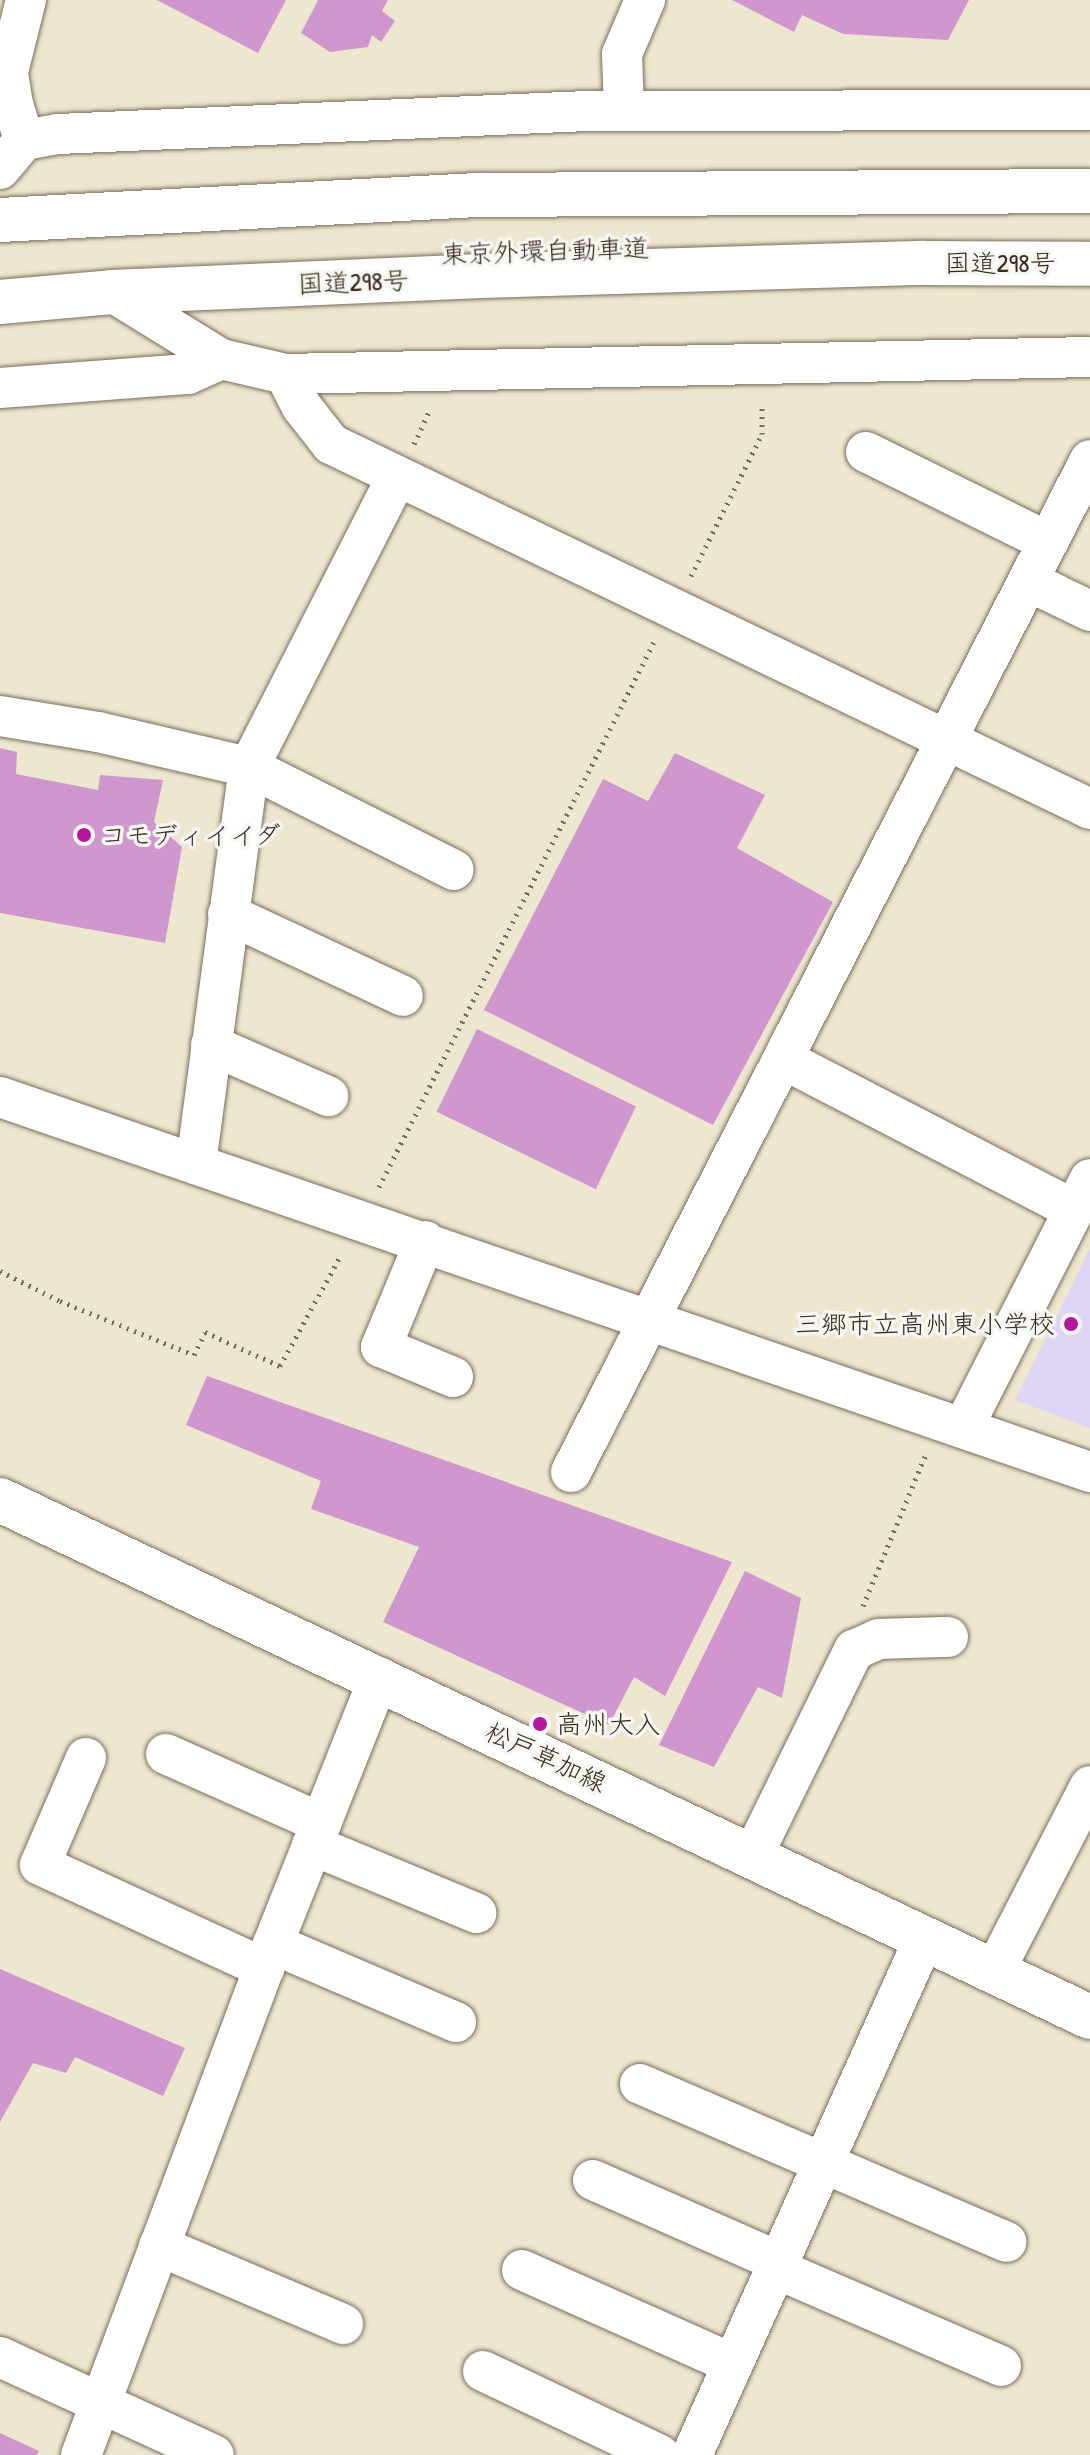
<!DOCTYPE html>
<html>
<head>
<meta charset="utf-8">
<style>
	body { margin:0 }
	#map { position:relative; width:1090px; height:2455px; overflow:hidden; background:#eee7cf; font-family:"Patrick Hand","Klee One",sans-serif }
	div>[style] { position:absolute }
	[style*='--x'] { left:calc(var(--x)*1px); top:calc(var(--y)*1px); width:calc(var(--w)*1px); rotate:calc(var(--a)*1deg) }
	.built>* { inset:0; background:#dfd5f5 }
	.building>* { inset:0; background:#d097cf; transform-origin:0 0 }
	.path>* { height:5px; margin-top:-2.5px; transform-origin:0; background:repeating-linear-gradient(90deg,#7a6c5c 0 2px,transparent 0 8px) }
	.roads { filter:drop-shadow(0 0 2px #7a6c5c) drop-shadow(0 0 2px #7a6c5c) }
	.minor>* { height:40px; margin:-20px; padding:0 20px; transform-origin:20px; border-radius:20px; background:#fff }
	.major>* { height:44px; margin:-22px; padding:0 22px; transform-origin:22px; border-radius:22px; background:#fff }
	.highway>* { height:44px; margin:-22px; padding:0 22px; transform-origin:22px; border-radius:22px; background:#fff }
	.dots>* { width:22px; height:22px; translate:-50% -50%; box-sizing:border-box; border:4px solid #f6f6f2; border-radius:50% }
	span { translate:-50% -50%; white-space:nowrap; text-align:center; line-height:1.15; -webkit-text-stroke:7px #f6f6f2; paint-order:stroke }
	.street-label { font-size:26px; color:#3b2a1e }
	.poi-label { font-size:26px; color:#3b2a1e }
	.left { translate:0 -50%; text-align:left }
	.right { translate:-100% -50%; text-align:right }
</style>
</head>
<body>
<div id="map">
	<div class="built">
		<div style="clip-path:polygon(1090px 1249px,1090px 1428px,1015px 1400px)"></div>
	</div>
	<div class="building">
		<div style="clip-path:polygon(157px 0,286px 0,258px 53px)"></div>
		<div style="clip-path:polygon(318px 0,388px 0,382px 11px,395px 21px,381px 42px,372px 35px,368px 47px,330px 52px,301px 33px)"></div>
		<div style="clip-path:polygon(732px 0,969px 0,948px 40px,843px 34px,802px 15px,794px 32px)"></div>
		<div style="clip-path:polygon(0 748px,17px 752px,16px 774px,98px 790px,100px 775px,163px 780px,154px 822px,182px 847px,165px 943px,0 913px)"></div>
		<div style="clip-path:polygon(675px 753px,765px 795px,737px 848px,833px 902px,713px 1125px,484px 1010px,603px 779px,648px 801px)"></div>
		<div style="left:477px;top:1029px;width:177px;height:92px;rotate:26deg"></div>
		<div style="clip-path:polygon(207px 1376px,732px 1562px,665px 1696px,634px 1677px,609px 1725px,383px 1622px,419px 1547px,311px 1509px,321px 1481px,186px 1425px)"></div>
		<div style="clip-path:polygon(745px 1571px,801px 1598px,782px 1698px,758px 1687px,714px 1767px,659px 1745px)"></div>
		<div style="clip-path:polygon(0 1969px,185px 2048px,163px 2096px,75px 2057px,66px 2073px,33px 2063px,0 2122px)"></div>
		<div style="clip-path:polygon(0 2433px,39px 2451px,37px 2455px,0 2455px)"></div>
	</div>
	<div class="path">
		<div style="--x:414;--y:444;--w:38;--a:-65"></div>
		<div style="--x:691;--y:576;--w:159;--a:-63.4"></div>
		<div style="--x:762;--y:434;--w:31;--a:-90"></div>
		<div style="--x:379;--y:1187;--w:610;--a:-63.23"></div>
		<div style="--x:0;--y:1271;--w:67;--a:26.6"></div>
		<div style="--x:60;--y:1301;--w:144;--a:21.9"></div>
		<div style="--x:194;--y:1355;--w:25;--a:-64"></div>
		<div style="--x:205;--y:1332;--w:82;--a:24.4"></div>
		<div style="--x:280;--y:1366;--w:127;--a:-61.2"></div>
		<div style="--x:863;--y:1606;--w:162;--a:-67.5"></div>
	</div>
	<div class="roads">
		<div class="minor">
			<div style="--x:624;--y:111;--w:57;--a:-92"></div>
			<div style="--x:622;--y:54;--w:59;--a:-66.9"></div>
			<div style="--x:24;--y:140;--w:37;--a:-107"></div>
			<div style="--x:13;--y:105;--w:33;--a:-99"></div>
			<div style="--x:8;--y:72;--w:74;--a:-76"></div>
			<div style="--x:0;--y:169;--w:38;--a:-50"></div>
			<div style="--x:24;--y:140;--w:35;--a:-10"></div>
			<div style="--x:58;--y:134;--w:529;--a:-2.49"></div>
			<div style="--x:587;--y:111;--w:503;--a:-0.11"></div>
			<div style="--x:112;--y:292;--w:128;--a:31.6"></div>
			<div style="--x:221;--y:359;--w:66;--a:13.2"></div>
			<div style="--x:285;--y:374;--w:805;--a:-1.21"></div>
			<div style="--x:285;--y:374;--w:37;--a:63"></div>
			<div style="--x:302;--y:407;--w:47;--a:51.9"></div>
			<div style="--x:331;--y:444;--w:842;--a:25.68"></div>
			<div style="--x:0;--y:388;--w:189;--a:-4.3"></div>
			<div style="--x:188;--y:374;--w:36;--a:-24"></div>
			<div style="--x:866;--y:452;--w:203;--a:26.3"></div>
			<div style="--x:1028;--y:581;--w:69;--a:25.8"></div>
			<div style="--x:0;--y:716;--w:99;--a:9.3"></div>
			<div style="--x:98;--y:732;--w:155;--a:13.1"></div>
			<div style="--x:249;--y:767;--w:229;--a:26.7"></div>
			<div style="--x:228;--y:914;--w:193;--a:25.1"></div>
			<div style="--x:211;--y:1045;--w:128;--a:23.6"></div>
			<div style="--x:783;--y:1059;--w:328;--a:27.4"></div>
			<div style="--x:0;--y:1097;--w:1153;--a:18.99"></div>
			<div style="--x:196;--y:1164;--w:401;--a:-82.4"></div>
			<div style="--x:249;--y:767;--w:326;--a:-63"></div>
			<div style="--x:425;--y:1241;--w:115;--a:112.5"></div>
			<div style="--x:381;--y:1347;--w:78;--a:22.6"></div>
			<div style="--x:964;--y:1426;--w:277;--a:-63"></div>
			<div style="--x:571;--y:1472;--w:1137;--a:-62.85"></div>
			<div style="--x:166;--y:1754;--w:170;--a:24"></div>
			<div style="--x:86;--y:1758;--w:116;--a:113.3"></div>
			<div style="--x:40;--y:1865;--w:247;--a:24.7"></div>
			<div style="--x:312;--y:1845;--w:178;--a:22.5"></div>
			<div style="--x:753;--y:1855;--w:229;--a:-63.8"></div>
			<div style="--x:854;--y:1650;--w:27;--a:-24"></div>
			<div style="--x:879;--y:1639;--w:69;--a:-1.7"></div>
			<div style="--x:273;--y:1944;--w:199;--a:23.1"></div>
			<div style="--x:994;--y:1972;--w:209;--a:-62.7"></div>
			<div style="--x:640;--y:2084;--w:399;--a:23.3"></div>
			<div style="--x:593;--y:2180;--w:204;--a:23.7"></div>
			<div style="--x:159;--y:2246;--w:200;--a:23"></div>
			<div style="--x:777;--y:2269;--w:244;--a:23.4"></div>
			<div style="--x:522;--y:2270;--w:231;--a:24"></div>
			<div style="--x:0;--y:2357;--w:235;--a:24.6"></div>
			<div style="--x:483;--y:2371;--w:196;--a:25.4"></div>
			<div style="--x:81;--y:2455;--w:546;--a:-69.41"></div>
			<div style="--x:273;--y:1944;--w:287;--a:-68.3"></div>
			<div style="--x:692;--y:2455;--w:566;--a:-65.79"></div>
		</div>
		<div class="major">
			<div style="--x:0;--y:1500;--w:1206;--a:25.38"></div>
		</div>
		<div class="highway">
			<div style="--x:0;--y:220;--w:483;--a:-3"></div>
			<div style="--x:482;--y:195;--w:608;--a:-0.38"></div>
			<div style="--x:0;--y:302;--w:112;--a:-5.1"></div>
			<div style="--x:112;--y:292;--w:369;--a:-2.5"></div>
			<div style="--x:481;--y:276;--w:443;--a:-1.7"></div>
			<div style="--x:924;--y:263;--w:166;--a:0.3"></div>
		</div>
	</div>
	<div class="dots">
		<div style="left:84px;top:835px;background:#b5179e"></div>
		<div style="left:1071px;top:1324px;background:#b5179e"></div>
		<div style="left:540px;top:1724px;background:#b5179e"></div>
	</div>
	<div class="street-label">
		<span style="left:545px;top:251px;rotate:-2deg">東京外環自動車道</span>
		<span style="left:1000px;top:263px">国道298号</span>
		<span style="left:353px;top:282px;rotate:-2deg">国道298号</span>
		<span style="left:546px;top:1757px;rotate:25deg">松戸草加線</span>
	</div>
	<div class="poi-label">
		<span class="left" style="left:100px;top:835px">コモディイイダ</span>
		<span class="right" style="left:1055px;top:1324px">三郷市立高州東小学校</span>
		<span class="left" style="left:556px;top:1724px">高州大入</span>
	</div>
</div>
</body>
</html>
